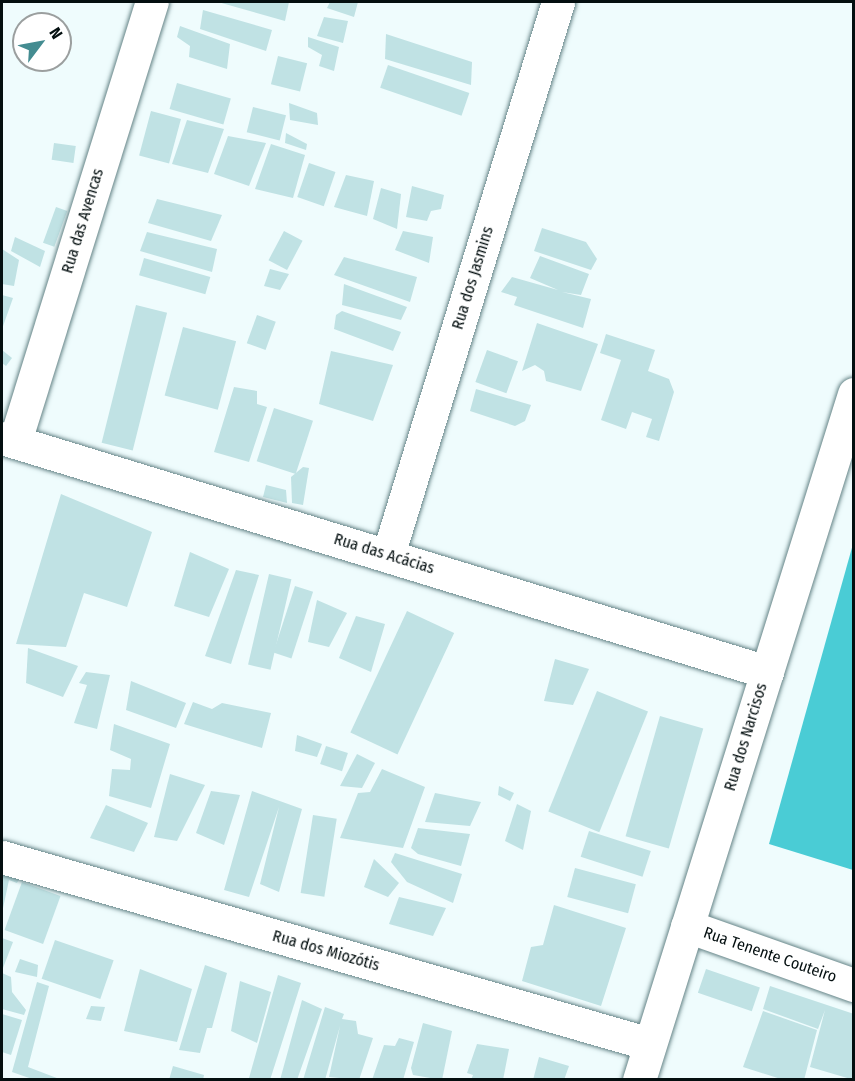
<!DOCTYPE html>
<html>
<head>
<meta charset="utf-8">
<style>
	body { margin:0 }
	#map { position:relative; width:855px; height:1081px; overflow:hidden; background:#effcfd; font-family:"Fira Sans Condensed",sans-serif }
	div>[style] { position:absolute }
	[style*='--x'] { left:calc(var(--x)*1px); top:calc(var(--y)*1px); width:calc(var(--w)*1px); rotate:calc(var(--a)*1deg) }
	.forest>* { inset:0; background:#4accd5 }
	.building>* { inset:0; background:#c0e2e4; transform-origin:0 0 }
	.roads { filter:drop-shadow(0 0 2px #658487) drop-shadow(0 0 2px #658487) }
	.minor>* { height:33px; margin:-16.5px; padding:0 16.5px; transform-origin:16.5px; border-radius:16.5px; background:#fff }
	span { translate:-50% -50%; white-space:nowrap; text-align:center; line-height:1.15; -webkit-text-stroke:5px #fff; paint-order:stroke }
	.street-label { font-size:16px; color:#040f10 }
	.frame { position:absolute; inset:0; border:3px solid #040f10; pointer-events:none }
	.north { position:absolute; left:12px; top:12px; width:60px; height:60px; box-sizing:border-box; background:#fff; border:2px solid #9b9f9f; border-radius:50%; rotate:58deg; font-size:16px; font-weight:700; line-height:24px; text-align:center; color:#040f10 }
	.north::after { content:''; display:block; margin:auto; width:21px; height:27px; background:#448c91; clip-path:polygon(50% 0,100% 100%,50% 72%,0 100%) }
</style>
</head>
<body>
<div id="map">
	<div class="forest">
		<div style="clip-path:polygon(853px 544px,853px 870px,769px 844px)"></div>
	</div>
	<div class="building">
		<div style="clip-path:polygon(218px 2px,289px 2px,285px 21px)"></div>
		<div style="clip-path:polygon(330px 2px,358px 2px,354px 17px,327px 8px)"></div>
		<div style="clip-path:polygon(203px 10px,272px 30px,266px 51px,200px 29px)"></div>
		<div style="clip-path:polygon(324px 17px,348px 21px,343px 43px,317px 36px)"></div>
		<div style="clip-path:polygon(180px 26px,230px 44px,227px 69px,189px 57px,190px 46px,177px 37px)"></div>
		<div style="clip-path:polygon(386px 34px,472px 62px,471px 85px,385px 59px)"></div>
		<div style="clip-path:polygon(308px 37px,339px 47px,334px 71px,319px 66px,322px 55px,308px 47px)"></div>
		<div style="left:278px;top:56px;width:30px;height:29px;rotate:14deg"></div>
		<div style="left:388px;top:65px;width:86px;height:24px;rotate:19deg"></div>
		<div style="left:177px;top:83px;width:56px;height:27px;rotate:16deg"></div>
		<div style="clip-path:polygon(289px 103px,317px 113px,318px 125px,290px 120px)"></div>
		<div style="left:253px;top:107px;width:34px;height:26px;rotate:14deg"></div>
		<div style="left:151px;top:111px;width:31px;height:46px;rotate:15deg"></div>
		<div style="clip-path:polygon(187px 120px,224px 129px,208px 173px,172px 164px)"></div>
		<div style="clip-path:polygon(286px 133px,307px 144px,306px 150px,285px 143px)"></div>
		<div style="clip-path:polygon(228px 136px,266px 143px,249px 186px,214px 174px)"></div>
		<div style="left:54px;top:143px;width:22px;height:17px;rotate:8deg"></div>
		<div style="clip-path:polygon(271px 144px,305px 155px,293px 198px,255px 189px)"></div>
		<div style="left:309px;top:163px;width:28px;height:36px;rotate:19deg"></div>
		<div style="clip-path:polygon(346px 175px,374px 181px,367px 216px,334px 207px)"></div>
		<div style="clip-path:polygon(412px 186px,444px 195px,441px 209px,431px 211px,427px 221px,406px 217px)"></div>
		<div style="clip-path:polygon(381px 188px,401px 194px,397px 229px,373px 219px)"></div>
		<div style="clip-path:polygon(157px 199px,222px 215px,211px 241px,148px 223px)"></div>
		<div style="left:56px;top:207px;width:12px;height:38px;rotate:20deg"></div>
		<div style="clip-path:polygon(542px 228px,586px 242px,597px 259px,591px 270px,534px 251px)"></div>
		<div style="left:284px;top:231px;width:21px;height:33px;rotate:28deg"></div>
		<div style="clip-path:polygon(403px 231px,433px 237px,429px 263px,395px 250px)"></div>
		<div style="clip-path:polygon(147px 232px,217px 249px,212px 272px,140px 251px)"></div>
		<div style="clip-path:polygon(15px 237px,45px 251px,40px 267px,11px 251px)"></div>
		<div style="clip-path:polygon(2px 249px,19px 260px,14px 286px,2px 284px)"></div>
		<div style="clip-path:polygon(540px 256px,589px 274px,581px 295px,562px 292px,591px 299px,583px 328px,514px 305px,517px 297px,501px 292px,512px 277px,558px 290px,530px 278px)"></div>
		<div style="clip-path:polygon(344px 257px,417px 277px,410px 302px,334px 275px)"></div>
		<div style="left:144px;top:258px;width:69px;height:18px;rotate:16deg"></div>
		<div style="clip-path:polygon(270px 269px,289px 274px,280px 290px,264px 286px)"></div>
		<div style="clip-path:polygon(344px 284px,407px 307px,401px 320px,342px 305px)"></div>
		<div style="clip-path:polygon(2px 295px,13px 298px,2px 329px)"></div>
		<div style="left:136px;top:305px;width:32px;height:142px;rotate:14deg"></div>
		<div style="clip-path:polygon(342px 311px,401px 332px,393px 351px,334px 329px,336px 315px)"></div>
		<div style="left:257px;top:315px;width:20px;height:30px;rotate:20deg"></div>
		<div style="clip-path:polygon(537px 323px,598px 344px,581px 391px,546px 381px,544px 371px,535px 365px,522px 371px)"></div>
		<div style="left:183px;top:327px;width:55px;height:71px;rotate:15deg"></div>
		<div style="clip-path:polygon(606px 334px,655px 350px,648px 371px,669px 379px,674px 392px,659px 441px,646px 437px,652px 419px,632px 412px,626px 429px,601px 420px,621px 360px,600px 353px)"></div>
		<div style="clip-path:polygon(2px 350px,12px 358px,6px 366px,2px 363px)"></div>
		<div style="left:487px;top:350px;width:33px;height:34px;rotate:20deg"></div>
		<div style="clip-path:polygon(331px 351px,393px 365px,373px 421px,319px 404px)"></div>
		<div style="clip-path:polygon(234px 387px,257px 391px,257px 404px,267px 407px,249px 462px,214px 452px)"></div>
		<div style="clip-path:polygon(476px 389px,531px 405px,525px 421px,515px 426px,470px 411px)"></div>
		<div style="left:274px;top:408px;width:41px;height:56px;rotate:18deg"></div>
		<div style="clip-path:polygon(303px 467px,309px 468px,303px 505px,292px 503px,291px 477px)"></div>
		<div style="clip-path:polygon(266px 485px,286px 490px,287px 503px,263px 497px)"></div>
		<div style="clip-path:polygon(61px 494px,152px 532px,127px 607px,84px 593px,66px 647px,16px 644px)"></div>
		<div style="clip-path:polygon(190px 552px,229px 569px,209px 617px,174px 606px)"></div>
		<div style="clip-path:polygon(236px 570px,259px 575px,231px 664px,205px 656px)"></div>
		<div style="left:269px;top:574px;width:23px;height:93px;rotate:13deg"></div>
		<div style="left:295px;top:586px;width:19px;height:70px;rotate:18deg"></div>
		<div style="clip-path:polygon(317px 600px,347px 613px,329px 647px,308px 642px)"></div>
		<div style="left:407px;top:611px;width:52px;height:134px;rotate:25deg"></div>
		<div style="clip-path:polygon(356px 616px,385px 624px,371px 672px,339px 658px)"></div>
		<div style="clip-path:polygon(28px 648px,78px 666px,63px 697px,26px 683px)"></div>
		<div style="clip-path:polygon(555px 659px,589px 669px,573px 705px,544px 701px)"></div>
		<div style="clip-path:polygon(86px 672px,110px 675px,97px 729px,74px 723px,87px 685px,79px 683px)"></div>
		<div style="clip-path:polygon(131px 681px,186px 703px,176px 728px,126px 710px)"></div>
		<div style="left:597px;top:691px;width:55px;height:130px;rotate:22deg"></div>
		<div style="clip-path:polygon(193px 702px,212px 709px,222px 703px,271px 713px,262px 748px,184px 724px)"></div>
		<div style="left:660px;top:716px;width:45px;height:125px;rotate:16deg"></div>
		<div style="clip-path:polygon(114px 724px,170px 744px,151px 808px,109px 796px,112px 769px,130px 770px,131px 759px,110px 750px)"></div>
		<div style="clip-path:polygon(297px 735px,322px 744px,317px 757px,295px 751px)"></div>
		<div style="left:326px;top:746px;width:23px;height:19px;rotate:18deg"></div>
		<div style="clip-path:polygon(357px 754px,375px 763px,362px 788px,340px 786px)"></div>
		<div style="clip-path:polygon(382px 769px,425px 787px,403px 848px,340px 838px,358px 793px,370px 792px)"></div>
		<div style="clip-path:polygon(170px 774px,205px 785px,177px 841px,154px 837px)"></div>
		<div style="clip-path:polygon(499px 786px,514px 793px,510px 801px,498px 795px)"></div>
		<div style="clip-path:polygon(211px 791px,240px 795px,224px 845px,196px 833px)"></div>
		<div style="clip-path:polygon(252px 791px,302px 809px,279px 892px,260px 884px,279px 807px,249px 897px,224px 890px)"></div>
		<div style="clip-path:polygon(435px 793px,481px 802px,470px 826px,425px 822px)"></div>
		<div style="clip-path:polygon(517px 804px,531px 811px,523px 850px,505px 841px)"></div>
		<div style="clip-path:polygon(106px 805px,148px 823px,134px 852px,90px 838px)"></div>
		<div style="left:313px;top:815px;width:24px;height:79px;rotate:9deg"></div>
		<div style="clip-path:polygon(418px 828px,470px 834px,461px 866px,418px 854px,411px 848px)"></div>
		<div style="left:589px;top:831px;width:65px;height:27px;rotate:18deg"></div>
		<div style="clip-path:polygon(395px 853px,462px 874px,453px 903px,407px 882px,391px 862px)"></div>
		<div style="clip-path:polygon(374px 859px,399px 883px,388px 897px,364px 887px)"></div>
		<div style="left:575px;top:868px;width:63px;height:30px;rotate:15deg"></div>
		<div style="clip-path:polygon(2px 873px,21px 876px,17px 883px,9px 880px,2px 913px)"></div>
		<div style="left:22px;top:882px;width:41px;height:51px;rotate:20deg"></div>
		<div style="clip-path:polygon(399px 897px,446px 908px,433px 936px,389px 924px)"></div>
		<div style="clip-path:polygon(554px 905px,626px 928px,601px 1006px,522px 981px,531px 947px,543px 945px)"></div>
		<div style="clip-path:polygon(2px 938px,13px 942px,3px 968px,2px 968px)"></div>
		<div style="left:55px;top:940px;width:62px;height:41px;rotate:19deg"></div>
		<div style="clip-path:polygon(20px 959px,38px 965px,37px 977px,15px 972px)"></div>
		<div style="clip-path:polygon(205px 965px,227px 973px,212px 1028px,207px 1028px,200px 1053px,179px 1050px)"></div>
		<div style="clip-path:polygon(140px 969px,192px 989px,177px 1042px,124px 1031px)"></div>
		<div style="left:706px;top:969px;width:57px;height:25px;rotate:19deg"></div>
		<div style="clip-path:polygon(2px 973px,11px 977px,12px 992px,26px 1010px,24px 1015px,2px 1009px)"></div>
		<div style="clip-path:polygon(278px 975px,301px 983px,270px 1080px,253px 1080px,249px 1078px)"></div>
		<div style="clip-path:polygon(240px 981px,271px 992px,257px 1043px,231px 1031px)"></div>
		<div style="clip-path:polygon(37px 982px,49px 986px,28px 1067px,62px 1080px,35px 1080px,12px 1072px)"></div>
		<div style="clip-path:polygon(770px 986px,854px 1014px,854px 1080px,810px 1067px,825px 1010px,818px 1029px,763px 1009px)"></div>
		<div style="clip-path:polygon(302px 1000px,322px 1009px,297px 1080px,280px 1080px)"></div>
		<div style="clip-path:polygon(91px 1006px,105px 1007px,101px 1021px,86px 1019px)"></div>
		<div style="clip-path:polygon(325px 1007px,344px 1014px,342px 1019px,356px 1021px,358px 1034px,373px 1038px,359px 1080px,329px 1077px,340px 1026px,325px 1080px,303px 1080px)"></div>
		<div style="clip-path:polygon(763px 1011px,817px 1030px,804px 1080px,784px 1080px,743px 1067px)"></div>
		<div style="clip-path:polygon(2px 1014px,22px 1020px,11px 1055px,2px 1052px)"></div>
		<div style="clip-path:polygon(423px 1023px,452px 1031px,442px 1080px,413px 1075px,411px 1068px)"></div>
		<div style="clip-path:polygon(399px 1038px,414px 1042px,403px 1080px,372px 1080px,384px 1045px,395px 1046px)"></div>
		<div style="clip-path:polygon(477px 1044px,509px 1049px,503px 1080px,471px 1080px,473px 1075px,467px 1073px)"></div>
		<div style="clip-path:polygon(539px 1057px,569px 1066px,564px 1080px,533px 1080px)"></div>
		<div style="clip-path:polygon(173px 1066px,204px 1075px,203px 1080px,169px 1080px)"></div>
	</div>
	<div class="roads">
		<div class="minor">
			<div style="--x:2;--y:438;--w:800;--a:17.01"></div>
			<div style="--x:15;--y:441;--w:460;--a:-72.7"></div>
			<div style="--x:388;--y:555;--w:579;--a:-72.91"></div>
			<div style="--x:2;--y:857;--w:674;--a:16.1"></div>
			<div style="--x:687;--y:926;--w:177;--a:19.5"></div>
			<div style="--x:639;--y:1080;--w:719;--a:-72.6"></div>
		</div>
	</div>
	<div class="street-label">
		<span style="left:83px;top:221px;rotate:-73deg">Rua das Avencas</span>
		<span style="left:473px;top:278px;rotate:-73deg">Rua dos Jasmins</span>
		<span style="left:384px;top:554px;rotate:17deg">Rua das Acácias</span>
		<span style="left:746px;top:737px;rotate:-73deg">Rua dos Narcisos</span>
		<span style="left:326px;top:951px;rotate:16deg">Rua dos Miozótis</span>
		<span style="left:770px;top:955px;rotate:19deg">Rua Tenente Couteiro</span>
	</div>
	<div class="frame"></div>
	<div class="north">N</div>
</div>
</body>
</html>
